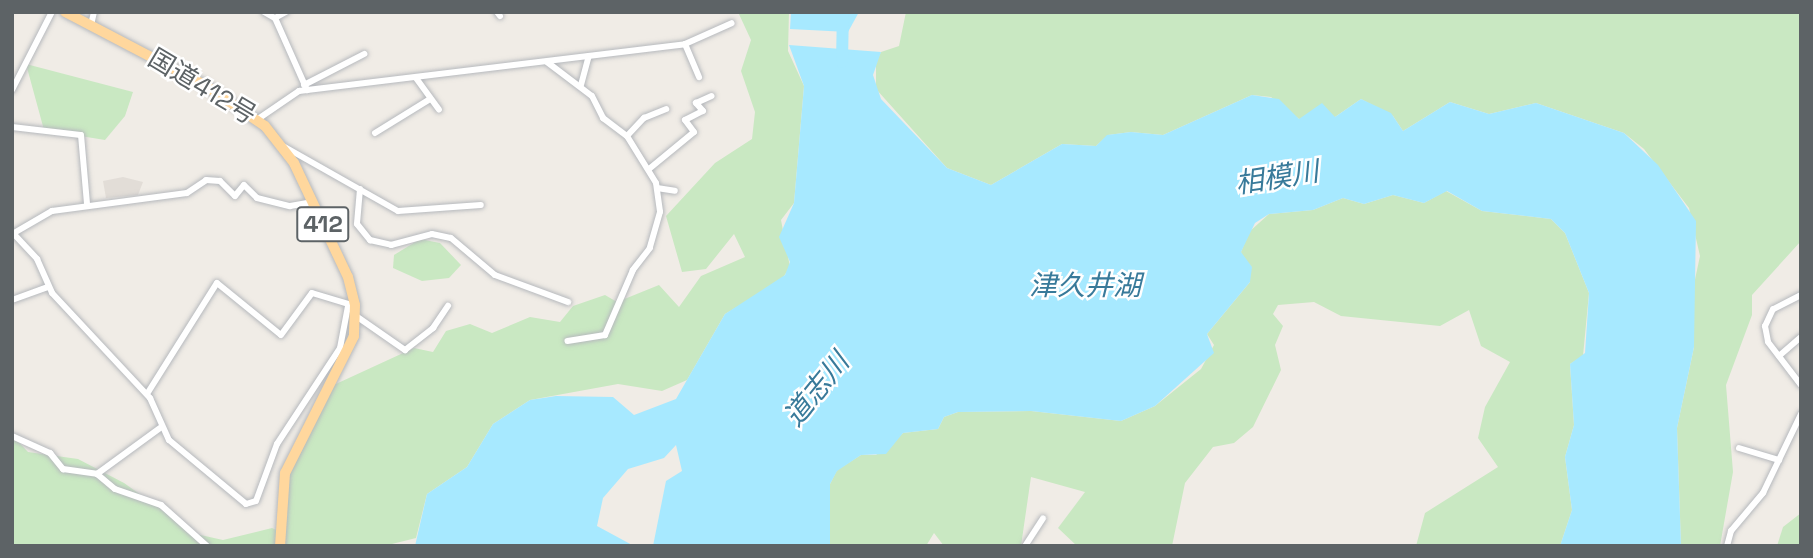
<!DOCTYPE html>
<html>
<head>
<meta charset="utf-8">
<style>
	body { margin:0 }
	#map { position:relative; width:1813px; height:558px; overflow:hidden; background:#f0ece6; font-family:"Space Grotesk","Noto Sans JP",sans-serif }
	div>[style] { position:absolute }
	[style*='--x'] { left:calc(var(--x)*1px); top:calc(var(--y)*1px); width:calc(var(--w)*1px); rotate:calc(var(--a)*1deg) }
	.education>* { inset:0; background:#e2ddd7 }
	.green>* { inset:0; background:#c9e8c2 }
	.water>* { inset:0; background:#a7e9ff }
	.river>* { height:12px; margin:-6px; padding:0 6px; transform-origin:6px; border-radius:6px; background:#a7e9ff }
	.roads { filter:drop-shadow(0 0 2px #b6b9bd) drop-shadow(0 0 2px #b6b9bd) }
	.minor>* { height:6px; margin:-3px; padding:0 3px; transform-origin:3px; border-radius:3px; background:#fff }
	.trunk>* { height:10px; margin:-5px; padding:0 5px; transform-origin:5px; border-radius:5px; background:#ffd79d }
	span { translate:-50% -50%; white-space:nowrap; text-align:center; line-height:1.15; -webkit-text-stroke:5px #fff; paint-order:stroke }
	.shield-label span { padding:2px 5px; background:#fff; border:2px solid; border-radius:5px; -webkit-text-stroke-width:0 }
	.shield-label { font-size:24px; color:#5d6366; font-weight:700 }
	.street-label { font-size:26px; color:#5d6366 }
	.water-label { font-size:28px; color:#387a9a; font-style:italic }
	.frame { position:absolute; inset:0; border:14px solid #5d6366; pointer-events:none }
</style>
</head>
<body>
<div id="map">
	<div class="education">
		<div style="clip-path:polygon(123px 177px,143px 182px,138px 195px,106px 198px,103px 181px)"></div>
	</div>
	<div class="green">
		<div style="clip-path:polygon(738px 12px,789px 12px,788px 51px,804px 86px,794px 203px,781px 220px,790px 267px,780px 282px,725px 314px,687px 380px,662px 391px,618px 384px,530px 400px,493px 424px,467px 467px,427px 494px,416px 538px,384px 546px,12px 546px,12px 435px,28px 452px,78px 459px,124px 483px,196px 534px,223px 540px,272px 528px,285px 534px,290px 466px,325px 389px,414px 348px,433px 352px,446px 331px,470px 324px,492px 333px,530px 317px,560px 322px,573px 306px,605px 295px,617px 302px,659px 285px,679px 307px,701px 276px,745px 257px,734px 234px,706px 269px,682px 272px,666px 216px,715px 163px,752px 139px,755px 112px,741px 71px,751px 40px)"></div>
		<div style="clip-path:polygon(906px 12px,1801px 12px,1801px 241px,1752px 295px,1752px 315px,1726px 385px,1733px 472px,1720px 546px,1681px 546px,1677px 428px,1694px 347px,1691px 298px,1700px 256px,1689px 208px,1644px 149px,1624px 133px,1536px 103px,1489px 114px,1450px 102px,1403px 131px,1393px 116px,1361px 99px,1335px 117px,1299px 119px,1271px 97px,1252px 95px,1163px 135px,1131px 132px,1108px 135px,1096px 146px,1062px 144px,991px 185px,947px 168px,876px 89px,876px 62px,881px 52px,899px 46px)"></div>
		<div style="clip-path:polygon(26px 64px,133px 92px,125px 116px,105px 140px,44px 130px)"></div>
		<div style="clip-path:polygon(1446px 191px,1482px 211px,1551px 219px,1565px 233px,1589px 293px,1583px 356px,1570px 364px,1574px 425px,1565px 457px,1572px 510px,1560px 546px,1416px 546px,1425px 513px,1498px 467px,1478px 438px,1485px 407px,1510px 362px,1481px 346px,1469px 310px,1440px 326px,1341px 316px,1314px 302px,1278px 305px,1273px 314px,1283px 326px,1275px 345px,1281px 370px,1253px 427px,1234px 443px,1213px 447px,1185px 483px,1172px 546px,1077px 546px,1058px 528px,1085px 492px,1031px 477px,1021px 546px,944px 546px,934px 533px,926px 546px,830px 546px,830px 484px,837px 470px,861px 455px,876px 455px,903px 433px,938px 429px,944px 417px,958px 412px,1031px 411px,1121px 421px,1155px 406px,1201px 369px,1214px 345px,1207px 334px,1250px 282px,1241px 252px,1249px 232px,1269px 214px,1313px 210px,1343px 198px,1364px 204px,1393px 195px,1424px 203px)"></div>
		<div style="clip-path:polygon(420px 239px,440px 243px,461px 265px,449px 278px,422px 281px,393px 268px,394px 255px)"></div>
		<div style="clip-path:polygon(1801px 513px,1801px 546px,1777px 546px,1783px 527px)"></div>
	</div>
	<div class="water">
		<div style="clip-path:polygon(791px 12px,859px 12px,848px 32px,790px 29px)"></div>
		<div style="clip-path:polygon(789px 45px,881px 52px,873px 75px,881px 99px,947px 168px,991px 185px,1062px 144px,1096px 146px,1107px 135px,1131px 132px,1163px 135px,1252px 95px,1279px 99px,1299px 119px,1322px 103px,1335px 117px,1361px 99px,1391px 113px,1403px 131px,1450px 102px,1489px 114px,1536px 103px,1624px 133px,1658px 165px,1696px 221px,1694px 347px,1677px 428px,1681px 546px,1560px 546px,1572px 510px,1565px 457px,1574px 425px,1570px 364px,1585px 353px,1589px 293px,1565px 233px,1551px 219px,1482px 211px,1447px 191px,1424px 203px,1393px 195px,1364px 204px,1343px 198px,1313px 210px,1269px 214px,1255px 223px,1241px 252px,1252px 267px,1250px 282px,1207px 334px,1214px 353px,1155px 406px,1121px 421px,1031px 411px,958px 412px,944px 417px,938px 429px,903px 433px,886px 454px,861px 455px,837px 471px,830px 484px,830px 546px,653px 546px,666px 481px,682px 471px,676px 445px,664px 458px,628px 469px,603px 498px,597px 526px,634px 546px,415px 546px,427px 494px,467px 467px,493px 424px,530px 400px,556px 396px,613px 397px,634px 415px,676px 399px,725px 314px,785px 275px,790px 262px,779px 237px,794px 203px,804px 86px)"></div>
	</div>
	<div class="river">
		<div style="--x:842;--y:62;--w:50;--a:-88.9"></div>
	</div>
	<div class="roads">
		<div class="minor">
			<div style="--x:264;--y:12;--w:13;--a:29"></div>
			<div style="--x:275;--y:18;--w:79;--a:66"></div>
			<div style="--x:497;--y:12;--w:5;--a:53"></div>
			<div style="--x:275;--y:18;--w:13;--a:-29"></div>
			<div style="--x:91;--y:25;--w:13;--a:-77"></div>
			<div style="--x:685;--y:44;--w:36;--a:67"></div>
			<div style="--x:547;--y:62;--w:56;--a:37.1"></div>
			<div style="--x:592;--y:96;--w:25;--a:63"></div>
			<div style="--x:603;--y:118;--w:30;--a:37"></div>
			<div style="--x:627;--y:136;--w:55;--a:58.3"></div>
			<div style="--x:656;--y:183;--w:29;--a:82"></div>
			<div style="--x:660;--y:212;--w:37;--a:106"></div>
			<div style="--x:650;--y:248;--w:28;--a:128"></div>
			<div style="--x:633;--y:270;--w:71;--a:113.3"></div>
			<div style="--x:605;--y:335;--w:38;--a:171"></div>
			<div style="--x:416;--y:78;--w:39;--a:54"></div>
			<div style="--x:304;--y:85;--w:68;--a:-27.3"></div>
			<div style="--x:581;--y:85;--w:30;--a:-75"></div>
			<div style="--x:12;--y:90;--w:88;--a:-62.9"></div>
			<div style="--x:258;--y:119;--w:50;--a:-34.3"></div>
			<div style="--x:299;--y:91;--w:389;--a:-6.9"></div>
			<div style="--x:685;--y:44;--w:51;--a:-24.1"></div>
			<div style="--x:12;--y:127;--w:69;--a:6.6"></div>
			<div style="--x:81;--y:135;--w:69;--a:85"></div>
			<div style="--x:375;--y:133;--w:65;--a:-31.7"></div>
			<div style="--x:627;--y:136;--w:25;--a:-47"></div>
			<div style="--x:644;--y:118;--w:24;--a:-22"></div>
			<div style="--x:283;--y:146;--w:132;--a:29.5"></div>
			<div style="--x:398;--y:211;--w:83;--a:-4.1"></div>
			<div style="--x:649;--y:169;--w:58;--a:-39.4"></div>
			<div style="--x:694;--y:132;--w:15;--a:-127"></div>
			<div style="--x:685;--y:120;--w:20;--a:-27"></div>
			<div style="--x:703;--y:111;--w:11;--a:-131"></div>
			<div style="--x:696;--y:103;--w:17;--a:-24"></div>
			<div style="--x:657;--y:188;--w:18;--a:9"></div>
			<div style="--x:360;--y:189;--w:35;--a:95"></div>
			<div style="--x:357;--y:224;--w:21;--a:51"></div>
			<div style="--x:370;--y:240;--w:22;--a:13"></div>
			<div style="--x:391;--y:245;--w:42;--a:-15"></div>
			<div style="--x:432;--y:234;--w:19;--a:12"></div>
			<div style="--x:451;--y:238;--w:57;--a:40.1"></div>
			<div style="--x:495;--y:275;--w:78;--a:20.3"></div>
			<div style="--x:12;--y:232;--w:37;--a:47"></div>
			<div style="--x:37;--y:259;--w:37;--a:66"></div>
			<div style="--x:52;--y:293;--w:144;--a:47"></div>
			<div style="--x:150;--y:398;--w:46;--a:65.7"></div>
			<div style="--x:169;--y:440;--w:100;--a:39.7"></div>
			<div style="--x:246;--y:504;--w:10;--a:-17"></div>
			<div style="--x:256;--y:501;--w:61;--a:-69.8"></div>
			<div style="--x:277;--y:444;--w:115;--a:-56.7"></div>
			<div style="--x:340;--y:348;--w:43;--a:-79.2"></div>
			<div style="--x:14;--y:233;--w:44;--a:-30.1"></div>
			<div style="--x:52;--y:211;--w:136;--a:-7.6"></div>
			<div style="--x:187;--y:193;--w:23;--a:-34"></div>
			<div style="--x:206;--y:180;--w:14;--a:4"></div>
			<div style="--x:220;--y:181;--w:21;--a:45"></div>
			<div style="--x:235;--y:196;--w:14;--a:-51"></div>
			<div style="--x:244;--y:185;--w:18;--a:45"></div>
			<div style="--x:257;--y:198;--w:34;--a:14"></div>
			<div style="--x:290;--y:206;--w:22;--a:-10"></div>
			<div style="--x:1801;--y:295;--w:31;--a:153"></div>
			<div style="--x:1773;--y:309;--w:19;--a:115"></div>
			<div style="--x:1765;--y:326;--w:16;--a:79"></div>
			<div style="--x:1768;--y:342;--w:54;--a:52.5"></div>
			<div style="--x:12;--y:300;--w:37;--a:-20"></div>
			<div style="--x:356;--y:316;--w:60;--a:34.8"></div>
			<div style="--x:405;--y:350;--w:36;--a:-38"></div>
			<div style="--x:433;--y:328;--w:27;--a:-56"></div>
			<div style="--x:1779;--y:356;--w:29;--a:-41"></div>
			<div style="--x:147;--y:394;--w:131;--a:-57.8"></div>
			<div style="--x:217;--y:283;--w:82;--a:39.1"></div>
			<div style="--x:281;--y:335;--w:52;--a:-53.6"></div>
			<div style="--x:312;--y:293;--w:42;--a:16.7"></div>
			<div style="--x:12;--y:436;--w:42;--a:24.1"></div>
			<div style="--x:50;--y:453;--w:21;--a:51"></div>
			<div style="--x:63;--y:469;--w:34;--a:8"></div>
			<div style="--x:97;--y:474;--w:23;--a:40"></div>
			<div style="--x:115;--y:489;--w:49;--a:19.2"></div>
			<div style="--x:161;--y:505;--w:62;--a:41.7"></div>
			<div style="--x:1739;--y:448;--w:42;--a:16.7"></div>
			<div style="--x:97;--y:474;--w:78;--a:-36.1"></div>
			<div style="--x:1025;--y:546;--w:33;--a:-57"></div>
			<div style="--x:1727;--y:546;--w:16;--a:-75"></div>
			<div style="--x:1731;--y:531;--w:50;--a:-49.9"></div>
			<div style="--x:1763;--y:493;--w:88;--a:-64.3"></div>
		</div>
		<div class="trunk">
			<div style="--x:65;--y:12;--w:156;--a:27.6"></div>
			<div style="--x:203;--y:84;--w:75;--a:34.1"></div>
			<div style="--x:265;--y:126;--w:47;--a:51.9"></div>
			<div style="--x:294;--y:163;--w:126;--a:64.7"></div>
			<div style="--x:348;--y:277;--w:29;--a:76"></div>
			<div style="--x:355;--y:305;--w:31;--a:92"></div>
			<div style="--x:354;--y:336;--w:153;--a:116.7"></div>
			<div style="--x:285;--y:473;--w:73;--a:93.9"></div>
		</div>
	</div>
	<div class="shield-label">
		<span style="left:323px;top:224px">412</span>
	</div>
	<div class="street-label">
		<span style="left:202px;top:87px;rotate:31deg">国道412号</span>
	</div>
	<div class="water-label">
		<span style="left:1277px;top:177px;rotate:-9deg">相模川</span>
		<span style="left:1085px;top:285px">津久井湖</span>
		<span style="left:816px;top:389px;rotate:-51deg">道志川</span>
	</div>
	<div class="frame"></div>
</div>
</body>
</html>
